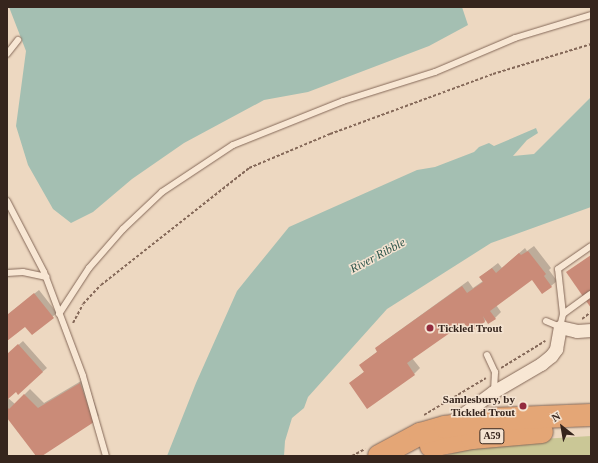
<!DOCTYPE html>
<html>
<head>
<meta charset="utf-8">
<style>
	body { margin:0 }
	#map { position:relative; width:598px; height:463px; overflow:hidden; background:#edd8c1; font-family:Georgia,serif }
	div>[style] { position:absolute }
	[style*='--x'] { left:calc(var(--x)*1px); top:calc(var(--y)*1px); width:calc(var(--w)*1px); rotate:calc(var(--a)*1deg) }
	.green>* { inset:0; background:#cac796 }
	.water>* { inset:0; background:#a4bfb2 }
	.shadow>* { inset:0; background:#0003 }
	.building>* { inset:0; background:#ca8b78 }
	.path>* { height:2px; margin-top:-1px; transform-origin:0; background:repeating-linear-gradient(90deg,#856959 0 3px,transparent 0 5px) }
	.roads { filter:drop-shadow(0 0 1px #856959) drop-shadow(0 0 1px #856959) }
	.service>* { height:6px; margin:-3px; padding:0 3px; transform-origin:3px; border-radius:3px; background:#f8e7d4 }
	.minor>* { height:13px; margin:-6.5px; padding:0 6.5px; transform-origin:6.5px; border-radius:6.5px; background:#f8e7d4 }
	.trunk>* { height:22px; margin:-11px; padding:0 11px; transform-origin:11px; border-radius:11px; background:#e4a676 }
	.dots>* { width:11px; height:11px; translate:-50% -50%; box-sizing:border-box; border:2px solid #f4e3d1; border-radius:50% }
	span { translate:-50% -50%; white-space:nowrap; text-align:center; line-height:1.15; -webkit-text-stroke:3px #f4e3d1; paint-order:stroke }
	.shield-label span { padding:1px 3px; background:#f4e3d1; border:1px solid; border-radius:3px; -webkit-text-stroke-width:0 }
	.shield-label { font-size:10px; color:#36251d; font-weight:700 }
	.poi-label { font-size:11px; color:#36251d; font-weight:700 }
	.left { translate:0 -50%; text-align:left }
	.right { translate:-100% -50%; text-align:right }
	.water-label { font-size:12px; color:#2d554b; font-style:italic }
	.frame { position:absolute; inset:0; border:8px solid #36251d; pointer-events:none }
	.north { position:absolute; left:542px; top:407px; width:40px; height:40px; -webkit-text-stroke:3px #f4e3d1; paint-order:stroke; rotate:329deg; font-size:11px; font-weight:700; line-height:16px; text-align:center; color:#36251d }
	.north::after { content:''; display:block; margin:auto; width:14px; height:18px; background:#36251d; clip-path:polygon(50% 0,100% 100%,50% 72%,0 100%) }
</style>
</head>
<body>
<div id="map">
	<div class="green">
		<div style="clip-path:polygon(591px 436px,591px 456px,444px 456px,489px 442px)"></div>
	</div>
	<div class="water">
		<div style="clip-path:polygon(9px 7px,462px 7px,468px 25px,429px 46px,308px 92px,264px 100px,184px 143px,132px 179px,93px 212px,71px 223px,53px 209px,28px 165px,16px 126px,26px 51px)"></div>
		<div style="clip-path:polygon(591px 97px,591px 207px,491px 243px,387px 309px,308px 397px,304px 408px,292px 418px,285px 441px,284px 456px,167px 456px,196px 383px,237px 291px,289px 227px,417px 170px,435px 167px,474px 152px,479px 147px,489px 143px,494px 146px,536px 128px,538px 133px,527px 140px,513px 156px,534px 154px)"></div>
	</div>
	<div class="shadow">
		<div style="clip-path:polygon(534px 246px,551px 268px,549px 270px,557px 281px,551px 286px,533px 278px,496px 305px,501px 312px,495px 318px,486px 320px,471px 331px,464px 322px,412px 358px,420px 368px,414px 374px,350px 383px,365px 371px,360px 365px,378px 351px,376px 349px,382px 343px,468px 281px,473px 288px,483px 281px,480px 277px,498px 263px,502px 268px,525px 248px,527px 251px)"></div>
		<div style="clip-path:polygon(39px 290px,57px 313px,32px 333px,26px 325px,7px 340px,7px 315px)"></div>
		<div style="clip-path:polygon(23px 341px,47px 368px,18px 393px,16px 391px,8px 398px,15px 404px,30px 389px,44px 403px,86px 378px,99px 416px,40px 456px,7px 417px,7px 355px)"></div>
	</div>
	<div class="building">
		<div style="clip-path:polygon(528px 251px,546px 274px,544px 276px,552px 287px,542px 294px,532px 280px,490px 311px,496px 319px,488px 324px,483px 316px,485px 322px,470px 332px,464px 323px,407px 363px,415px 375px,367px 409px,349px 383px,364px 372px,359px 365px,377px 352px,375px 348px,462px 286px,467px 293px,483px 282px,479px 277px,492px 268px,496px 273px,519px 253px,521px 255px)"></div>
		<div style="clip-path:polygon(591px 255px,591px 308px,566px 272px)"></div>
		<div style="clip-path:polygon(34px 293px,54px 318px,32px 335px,25px 327px,7px 341px,7px 315px)"></div>
		<div style="clip-path:polygon(18px 344px,43px 372px,18px 395px,16px 392px,8px 399px,7px 354px)"></div>
		<div style="clip-path:polygon(80px 383px,94px 422px,42px 456px,36px 456px,7px 418px,7px 407px,9px 409px,24px 394px,38px 408px)"></div>
	</div>
	<div class="path">
		<div style="--x:582;--y:319;--w:11;--a:-38"></div>
		<div style="--x:73;--y:323;--w:21;--a:-62"></div>
		<div style="--x:83;--y:304;--w:26;--a:-47"></div>
		<div style="--x:101;--y:285;--w:189;--a:-38.3"></div>
		<div style="--x:249;--y:168;--w:88;--a:-22.8"></div>
		<div style="--x:330;--y:134;--w:174;--a:-20.2"></div>
		<div style="--x:493;--y:74;--w:102;--a:-17"></div>
		<div style="--x:501;--y:368;--w:52;--a:-31.5"></div>
		<div style="--x:424;--y:415;--w:72;--a:-30.8"></div>
		<div style="--x:352;--y:456;--w:15;--a:-28"></div>
	</div>
	<div class="roads">
		<div class="service">
			<div style="--x:7;--y:54;--w:18;--a:-52"></div>
			<div style="--x:7;--y:201;--w:80;--a:62.5"></div>
			<div style="--x:44;--y:272;--w:111;--a:69.4"></div>
			<div style="--x:83;--y:376;--w:83;--a:74"></div>
			<div style="--x:7;--y:273;--w:16;--a:-4"></div>
			<div style="--x:23;--y:272;--w:24;--a:12"></div>
			<div style="--x:59;--y:314;--w:55;--a:-56.9"></div>
			<div style="--x:89;--y:268;--w:52;--a:-48.9"></div>
			<div style="--x:123;--y:229;--w:54;--a:-43.5"></div>
			<div style="--x:162;--y:192;--w:85;--a:-33.5"></div>
			<div style="--x:233;--y:145;--w:118;--a:-21.8"></div>
			<div style="--x:343;--y:101;--w:96;--a:-17.5"></div>
			<div style="--x:435;--y:72;--w:87;--a:-23"></div>
			<div style="--x:515;--y:38;--w:79;--a:-16.8"></div>
			<div style="--x:563;--y:314;--w:34;--a:-36"></div>
			<div style="--x:546;--y:321;--w:15;--a:23"></div>
			<div style="--x:560;--y:327;--w:13;--a:-77"></div>
			<div style="--x:563;--y:314;--w:45;--a:-96.3"></div>
			<div style="--x:558;--y:269;--w:40;--a:-34.9"></div>
			<div style="--x:487;--y:355;--w:19;--a:65"></div>
			<div style="--x:495;--y:372;--w:18;--a:93"></div>
		</div>
		<div class="minor">
			<div style="--x:451;--y:423;--w:52;--a:-36.4"></div>
			<div style="--x:493;--y:392;--w:56;--a:-30.3"></div>
			<div style="--x:541;--y:364;--w:13;--a:-39"></div>
			<div style="--x:551;--y:356;--w:9;--a:-54"></div>
			<div style="--x:556;--y:349;--w:22;--a:-80"></div>
			<div style="--x:560;--y:327;--w:17;--a:13"></div>
			<div style="--x:577;--y:331;--w:14;--a:-4"></div>
		</div>
		<div class="trunk">
			<div style="--x:431;--y:446;--w:42;--a:-11"></div>
			<div style="--x:472;--y:438;--w:70;--a:-4.9"></div>
			<div style="--x:379;--y:456;--w:47;--a:-28.2"></div>
			<div style="--x:420;--y:434;--w:26;--a:-16"></div>
			<div style="--x:445;--y:427;--w:49;--a:-9.5"></div>
			<div style="--x:493;--y:419;--w:98;--a:-2.3"></div>
		</div>
	</div>
	<div class="dots">
		<div style="left:430px;top:328px;background:#932b3e"></div>
		<div style="left:523px;top:406px;background:#932b3e"></div>
	</div>
	<div class="shield-label">
		<span style="left:492px;top:436px">A59</span>
	</div>
	<div class="poi-label">
		<span class="left" style="left:438px;top:328px">Tickled Trout</span>
		<span class="right" style="left:515px;top:406px">Samlesbury, by<br>Tickled Trout</span>
	</div>
	<div class="water-label">
		<span style="left:378px;top:256px;rotate:-28deg">River Ribble</span>
	</div>
	<div class="frame"></div>
	<div class="north">N</div>
</div>
</body>
</html>
